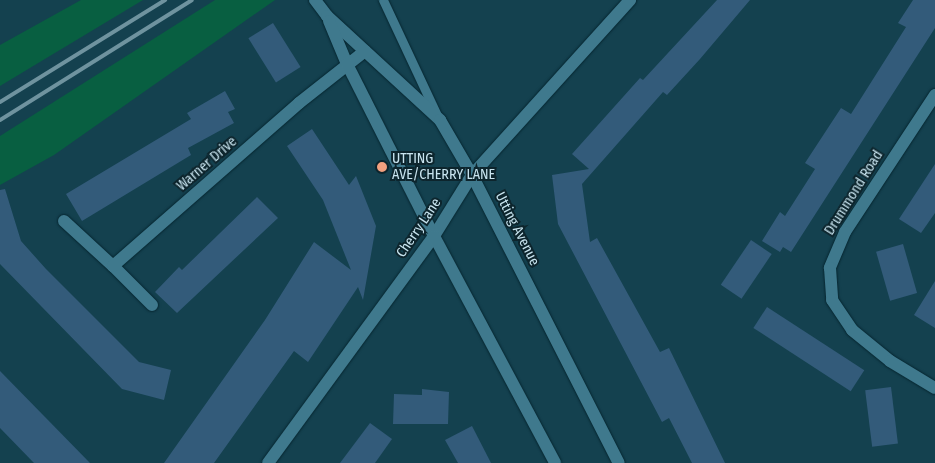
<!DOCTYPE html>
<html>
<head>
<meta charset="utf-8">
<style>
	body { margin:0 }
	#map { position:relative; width:935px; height:463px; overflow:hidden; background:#14414f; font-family:"Fira Sans Condensed",sans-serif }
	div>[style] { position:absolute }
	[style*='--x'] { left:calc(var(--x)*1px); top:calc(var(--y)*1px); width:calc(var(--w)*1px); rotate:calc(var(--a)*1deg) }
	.green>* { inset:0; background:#085f41 }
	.building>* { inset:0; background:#335b7a; transform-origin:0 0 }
	.roads { filter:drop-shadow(0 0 1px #062630) drop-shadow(0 0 1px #062630) }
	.service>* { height:9px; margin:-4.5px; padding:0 4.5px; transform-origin:4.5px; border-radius:4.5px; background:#3f798d }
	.minor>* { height:12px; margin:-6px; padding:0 6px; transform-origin:6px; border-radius:6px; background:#3f798d }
	.tertiary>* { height:12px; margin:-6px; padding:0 6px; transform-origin:6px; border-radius:6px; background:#3f798d }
	.rail>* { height:4px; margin:-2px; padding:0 2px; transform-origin:2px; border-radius:2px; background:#6f939f }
	.dots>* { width:14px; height:14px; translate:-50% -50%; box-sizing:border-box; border:2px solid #0d252d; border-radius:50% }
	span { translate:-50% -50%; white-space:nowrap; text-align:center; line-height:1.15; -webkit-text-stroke:4px #0d252d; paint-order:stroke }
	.poi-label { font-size:14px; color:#c8e4ef }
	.left { translate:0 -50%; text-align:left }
	.street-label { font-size:14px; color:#c8e4ef }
</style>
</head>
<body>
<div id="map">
	<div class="green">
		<div style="clip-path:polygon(81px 0,143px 0,0 86px,0 45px)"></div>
		<div style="clip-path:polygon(215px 0,275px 0,54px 155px,0 185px,0 136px)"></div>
	</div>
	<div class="building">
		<div style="clip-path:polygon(717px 0,750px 0,700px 59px,667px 95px,663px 92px,582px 184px,590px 242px,597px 238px,660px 352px,669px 348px,725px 463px,692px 463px,669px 418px,662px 422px,558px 224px,552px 175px,589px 169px,572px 154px,640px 78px,643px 80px)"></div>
		<div style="clip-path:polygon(913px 0,935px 0,935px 28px,791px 252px,783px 247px,780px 252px,762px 241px,780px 212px,785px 216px,815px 169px,805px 163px,841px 108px,851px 114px,906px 27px,898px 23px)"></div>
		<div style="left:273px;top:23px;width:52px;height:29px;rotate:58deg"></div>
		<div style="clip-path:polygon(225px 91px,235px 109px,228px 112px,234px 123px,188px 148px,191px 155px,82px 221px,66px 194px,191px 119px,187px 113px)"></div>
		<div style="clip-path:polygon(312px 129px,349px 185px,356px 176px,376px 226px,363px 300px,358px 287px,308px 362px,294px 351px,214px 463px,164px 463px,265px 320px,314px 242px,351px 270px,323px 200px,287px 146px)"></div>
		<div style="clip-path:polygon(935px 164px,935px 213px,921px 233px,899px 219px)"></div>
		<div style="clip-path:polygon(5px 189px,21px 241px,46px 269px,139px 362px,171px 370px,164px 400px,122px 389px,0 264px,0 190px)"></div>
		<div style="clip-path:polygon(257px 197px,278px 218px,177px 313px,155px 292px,179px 267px,182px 270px)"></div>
		<div style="left:751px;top:240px;width:25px;height:54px;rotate:34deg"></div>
		<div style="left:903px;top:244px;width:51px;height:28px;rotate:74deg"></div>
		<div style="clip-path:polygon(935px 281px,935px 328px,914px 315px)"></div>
		<div style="left:767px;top:307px;width:116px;height:25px;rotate:33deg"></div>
		<div style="clip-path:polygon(0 371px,90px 463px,34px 463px,0 428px)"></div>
		<div style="left:891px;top:387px;width:57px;height:26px;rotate:83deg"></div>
		<div style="clip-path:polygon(422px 389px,449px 392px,448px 424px,393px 424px,394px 394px,422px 395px)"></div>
		<div style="clip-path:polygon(370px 423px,392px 439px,375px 463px,340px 463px)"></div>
		<div style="clip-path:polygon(472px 426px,491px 463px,458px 463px,445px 440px)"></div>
	</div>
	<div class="roads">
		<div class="service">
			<div style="--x:383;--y:0;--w:125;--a:64.9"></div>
		</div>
		<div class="minor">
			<div style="--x:935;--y:95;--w:164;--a:123.3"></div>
			<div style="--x:845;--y:232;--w:39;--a:113"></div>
			<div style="--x:830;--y:268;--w:32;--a:86"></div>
			<div style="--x:832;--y:300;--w:36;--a:56"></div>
			<div style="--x:852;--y:330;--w:49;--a:39.2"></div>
			<div style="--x:890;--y:361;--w:52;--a:31"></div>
			<div style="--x:64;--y:221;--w:67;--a:42.6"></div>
			<div style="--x:152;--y:305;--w:55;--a:-135"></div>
			<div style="--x:113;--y:266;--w:247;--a:-41.2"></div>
			<div style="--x:299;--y:103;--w:84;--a:-38.2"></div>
			<div style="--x:268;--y:463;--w:281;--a:-53.8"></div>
			<div style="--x:434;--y:236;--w:72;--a:-58.1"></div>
			<div style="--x:472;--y:175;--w:236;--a:-47.9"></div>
		</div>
		<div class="tertiary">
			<div style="--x:315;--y:0;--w:20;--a:53"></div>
			<div style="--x:327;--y:16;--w:154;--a:42.6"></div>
			<div style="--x:440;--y:120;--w:64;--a:59.8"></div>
			<div style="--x:472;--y:175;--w:323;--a:63"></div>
			<div style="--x:329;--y:21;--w:47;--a:67.3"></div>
			<div style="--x:347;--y:64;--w:193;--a:63.2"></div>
			<div style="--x:434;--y:236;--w:257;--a:61.9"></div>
		</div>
	</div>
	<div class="rail">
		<div style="--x:0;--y:102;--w:194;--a:-31.7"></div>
		<div style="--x:0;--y:120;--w:226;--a:-32"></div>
	</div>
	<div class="dots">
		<div style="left:382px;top:167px;background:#f2a07f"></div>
	</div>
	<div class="poi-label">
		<span class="left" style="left:392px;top:167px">UTTING<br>AVE/CHERRY LANE</span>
	</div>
	<div class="street-label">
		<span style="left:207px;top:164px;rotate:-41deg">Warner Drive</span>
		<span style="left:854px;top:193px;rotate:-58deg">Drummond Road</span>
		<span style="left:419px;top:228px;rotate:-56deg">Cherry Lane</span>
		<span style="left:517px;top:229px;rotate:63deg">Utting Avenue</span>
	</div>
</div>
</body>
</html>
